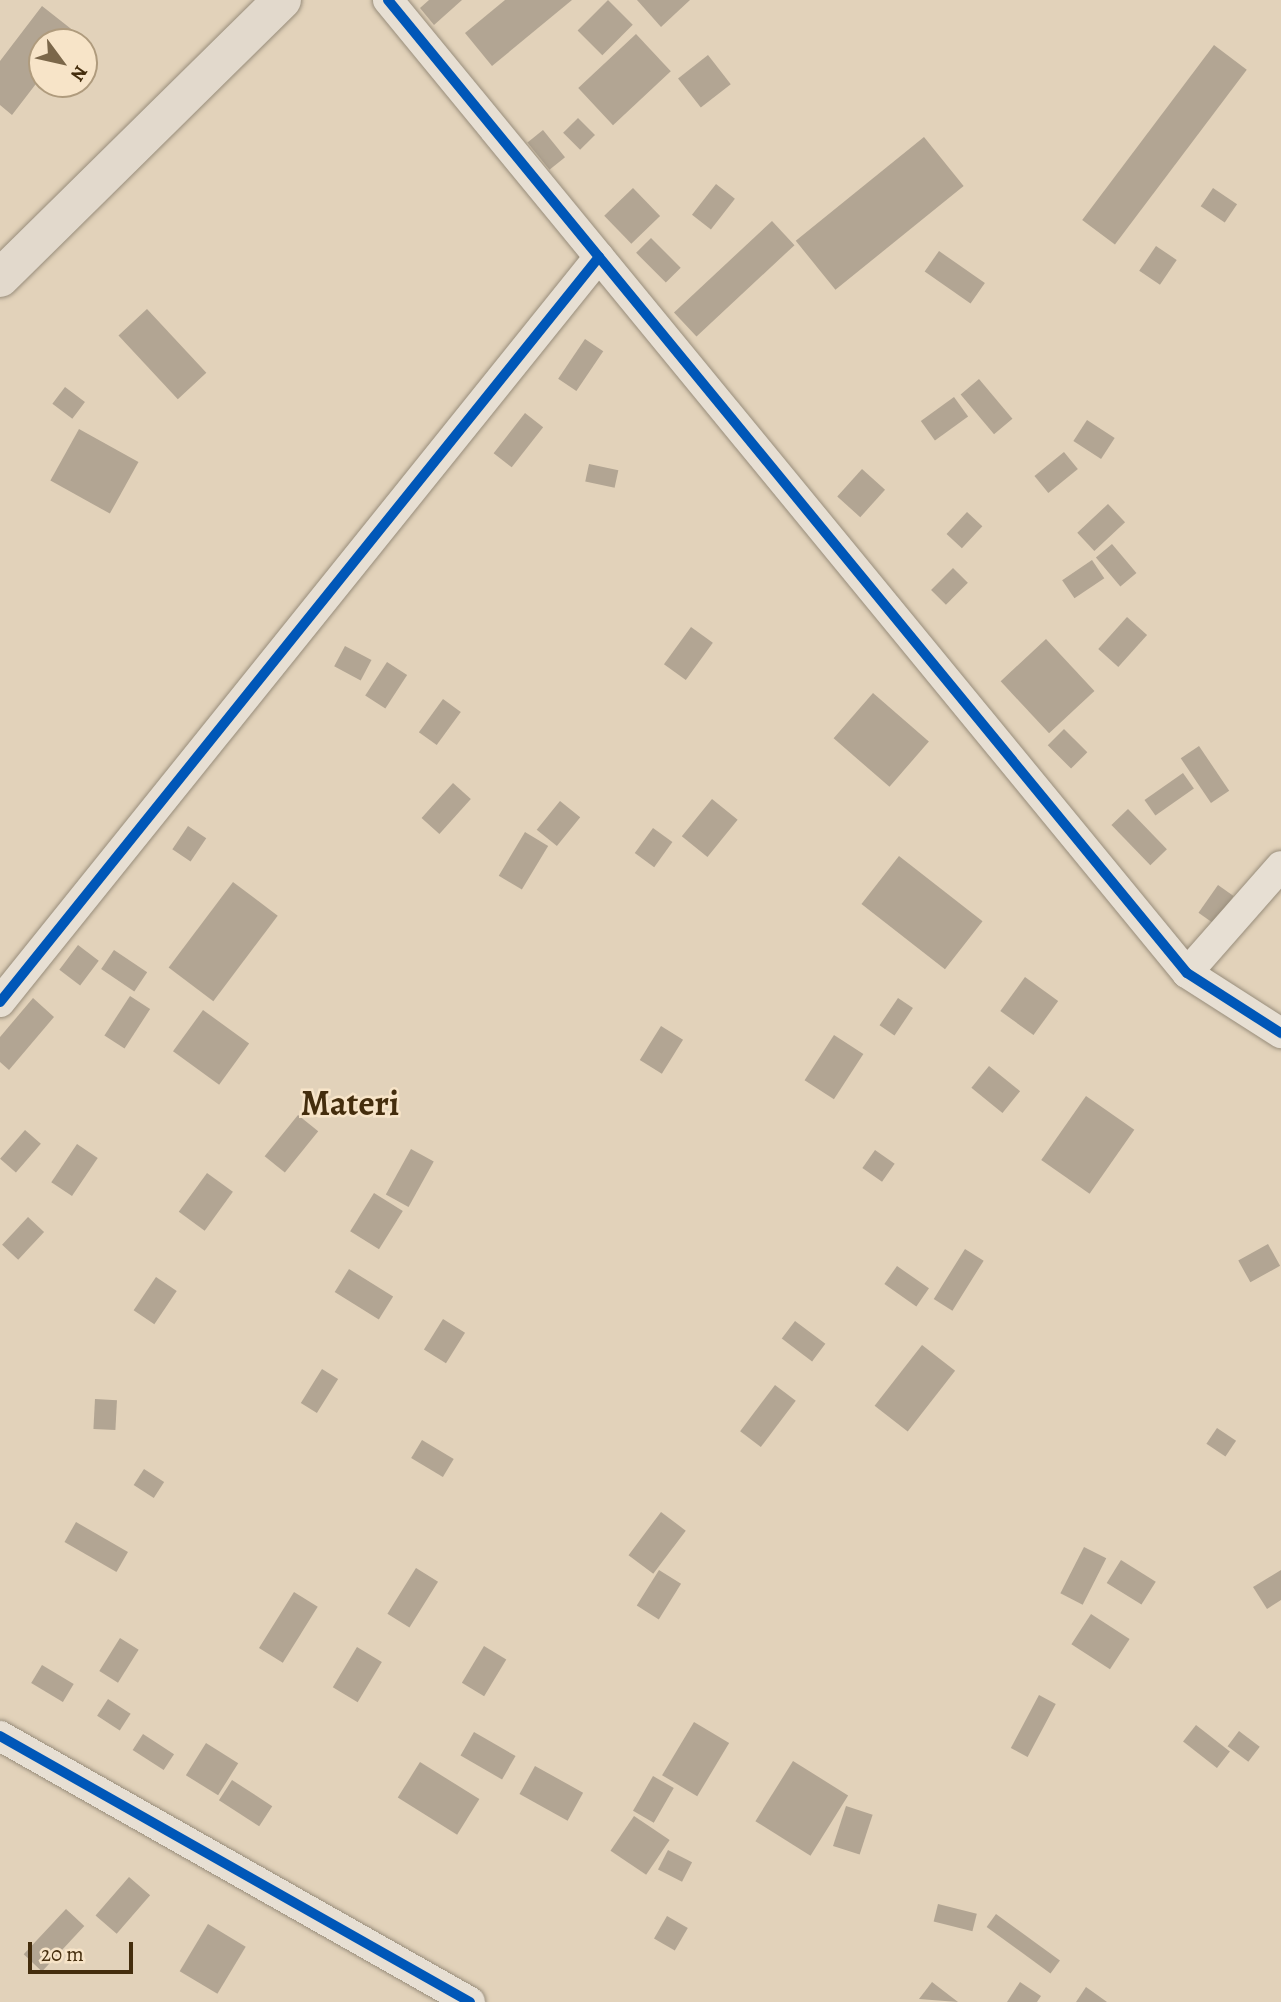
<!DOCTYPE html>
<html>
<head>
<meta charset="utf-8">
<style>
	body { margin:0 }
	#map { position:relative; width:1281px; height:2002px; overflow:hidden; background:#e2d2ba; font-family:Alegreya,serif }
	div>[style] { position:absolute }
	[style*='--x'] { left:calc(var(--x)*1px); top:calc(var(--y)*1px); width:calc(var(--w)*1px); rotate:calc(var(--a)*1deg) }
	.building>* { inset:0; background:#b2a593; transform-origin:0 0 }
	.roads { filter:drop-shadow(0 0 2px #988d7b) drop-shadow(0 0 2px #988d7b) }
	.minor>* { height:30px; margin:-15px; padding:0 15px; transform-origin:15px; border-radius:15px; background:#e7dfd3 }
	.primary>* { height:38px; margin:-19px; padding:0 19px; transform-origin:19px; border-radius:19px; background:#e2d9cc }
	.cycleway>* { height:10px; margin:-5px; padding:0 5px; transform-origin:5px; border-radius:5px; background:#0057b8 }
	span { translate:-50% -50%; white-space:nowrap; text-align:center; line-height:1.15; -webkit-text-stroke:5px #f7e4c8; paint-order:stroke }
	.district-label { font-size:35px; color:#442d0d; font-weight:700 }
	.north { position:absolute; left:28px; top:28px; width:70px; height:70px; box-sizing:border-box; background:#f7e4c8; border:2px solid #af9b7d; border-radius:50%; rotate:123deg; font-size:19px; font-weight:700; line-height:28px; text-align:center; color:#442d0d }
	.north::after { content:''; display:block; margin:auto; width:24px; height:32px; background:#7b674a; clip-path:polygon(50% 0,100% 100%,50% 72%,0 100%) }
	.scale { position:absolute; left:28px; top:1942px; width:105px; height:32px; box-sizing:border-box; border:4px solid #442d0d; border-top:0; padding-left:9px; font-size:21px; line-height:24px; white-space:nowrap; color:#442d0d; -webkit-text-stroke:5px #f7e4c8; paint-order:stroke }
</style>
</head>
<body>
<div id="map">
	<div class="building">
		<div style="clip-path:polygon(429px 0,462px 0,434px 25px,420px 8px)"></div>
		<div style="clip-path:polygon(505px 0,572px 0,492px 66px,465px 33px)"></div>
		<div style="left:608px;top:0;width:35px;height:43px;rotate:45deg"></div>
		<div style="clip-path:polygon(637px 0,690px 0,661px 27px)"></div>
		<div style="clip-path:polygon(42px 6px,75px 32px,67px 42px,42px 42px,42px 76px,12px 115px,0 105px,0 61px)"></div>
		<div style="left:636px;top:34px;width:51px;height:79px;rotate:47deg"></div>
		<div style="left:1214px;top:45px;width:41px;height:219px;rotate:37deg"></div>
		<div style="left:708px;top:55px;width:37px;height:38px;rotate:52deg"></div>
		<div style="left:578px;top:118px;width:24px;height:21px;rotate:45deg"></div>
		<div style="left:543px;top:130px;width:35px;height:20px;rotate:51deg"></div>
		<div style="left:924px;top:137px;width:63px;height:165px;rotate:51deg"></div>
		<div style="left:716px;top:184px;width:24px;height:39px;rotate:38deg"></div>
		<div style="left:633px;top:188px;width:39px;height:40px;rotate:46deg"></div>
		<div style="left:1213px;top:188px;width:29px;height:22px;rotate:34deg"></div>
		<div style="left:772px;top:221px;width:33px;height:134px;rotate:47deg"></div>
		<div style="left:651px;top:238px;width:42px;height:21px;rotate:45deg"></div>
		<div style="left:1156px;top:246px;width:25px;height:30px;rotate:34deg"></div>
		<div style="left:939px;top:251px;width:56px;height:25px;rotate:35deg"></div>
		<div style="left:147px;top:309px;width:87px;height:39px;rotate:47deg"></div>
		<div style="left:585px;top:339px;width:22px;height:48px;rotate:34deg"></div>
		<div style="left:979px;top:379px;width:52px;height:24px;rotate:50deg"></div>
		<div style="left:65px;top:387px;width:25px;height:21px;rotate:37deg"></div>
		<div style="left:954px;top:397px;width:24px;height:41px;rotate:54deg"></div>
		<div style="left:525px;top:413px;width:23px;height:51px;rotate:38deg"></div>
		<div style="left:1087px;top:420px;width:33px;height:25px;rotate:33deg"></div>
		<div style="left:79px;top:429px;width:68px;height:59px;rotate:29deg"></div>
		<div style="left:1064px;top:452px;width:22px;height:38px;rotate:51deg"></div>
		<div style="left:589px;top:464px;width:30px;height:18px;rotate:12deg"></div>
		<div style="left:862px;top:469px;width:31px;height:37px;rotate:42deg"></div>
		<div style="left:1108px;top:504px;width:25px;height:42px;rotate:47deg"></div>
		<div style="left:967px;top:512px;width:21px;height:30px;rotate:43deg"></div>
		<div style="left:1112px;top:544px;width:38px;height:21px;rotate:50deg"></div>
		<div style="left:1092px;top:560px;width:22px;height:36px;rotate:56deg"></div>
		<div style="left:953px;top:568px;width:21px;height:31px;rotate:45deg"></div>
		<div style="left:1127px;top:617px;width:27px;height:43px;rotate:42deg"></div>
		<div style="left:691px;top:627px;width:27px;height:46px;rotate:36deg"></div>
		<div style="left:1046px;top:639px;width:71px;height:62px;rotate:47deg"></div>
		<div style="left:345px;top:646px;width:30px;height:23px;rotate:28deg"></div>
		<div style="left:387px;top:662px;width:24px;height:40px;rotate:33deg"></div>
		<div style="left:873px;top:693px;width:74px;height:60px;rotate:41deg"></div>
		<div style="left:443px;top:699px;width:22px;height:41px;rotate:36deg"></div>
		<div style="left:1064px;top:729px;width:33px;height:23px;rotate:45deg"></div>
		<div style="left:1199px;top:746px;width:54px;height:22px;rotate:56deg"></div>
		<div style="left:1183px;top:773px;width:19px;height:47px;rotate:55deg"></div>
		<div style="left:453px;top:783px;width:24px;height:47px;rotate:42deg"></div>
		<div style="left:712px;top:799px;width:33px;height:48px;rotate:39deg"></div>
		<div style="left:560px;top:801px;width:26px;height:37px;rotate:39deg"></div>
		<div style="left:1128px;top:809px;width:56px;height:23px;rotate:46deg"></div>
		<div style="left:188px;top:826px;width:22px;height:28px;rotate:34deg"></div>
		<div style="left:653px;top:828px;width:24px;height:31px;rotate:36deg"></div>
		<div style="left:525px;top:832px;width:27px;height:51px;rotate:31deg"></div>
		<div style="left:899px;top:856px;width:106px;height:61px;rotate:38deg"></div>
		<div style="left:233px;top:882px;width:56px;height:107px;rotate:37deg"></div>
		<div style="left:1218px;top:885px;width:19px;height:34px;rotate:35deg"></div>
		<div style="left:78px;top:945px;width:26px;height:31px;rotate:37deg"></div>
		<div style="left:114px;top:950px;width:40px;height:23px;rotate:34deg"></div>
		<div style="left:1025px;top:977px;width:41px;height:42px;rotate:36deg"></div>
		<div style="left:130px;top:996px;width:24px;height:47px;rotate:33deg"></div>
		<div style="clip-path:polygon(33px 998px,54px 1017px,9px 1070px,0 1062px,0 1037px)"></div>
		<div style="left:898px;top:998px;width:18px;height:33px;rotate:34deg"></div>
		<div style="left:203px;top:1010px;width:57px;height:51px;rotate:36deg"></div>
		<div style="left:661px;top:1026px;width:26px;height:40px;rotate:32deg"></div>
		<div style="left:834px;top:1035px;width:35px;height:54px;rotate:33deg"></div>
		<div style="left:989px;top:1066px;width:40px;height:28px;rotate:39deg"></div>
		<div style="left:1086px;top:1096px;width:59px;height:78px;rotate:35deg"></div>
		<div style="left:298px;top:1115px;width:26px;height:53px;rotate:39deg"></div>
		<div style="left:25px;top:1130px;width:21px;height:38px;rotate:41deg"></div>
		<div style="left:77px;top:1144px;width:25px;height:46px;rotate:34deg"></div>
		<div style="left:411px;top:1149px;width:26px;height:52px;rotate:29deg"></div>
		<div style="left:875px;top:1150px;width:24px;height:22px;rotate:35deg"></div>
		<div style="left:207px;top:1173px;width:32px;height:48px;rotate:36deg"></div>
		<div style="left:374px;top:1193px;width:34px;height:45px;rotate:32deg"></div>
		<div style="left:28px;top:1217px;width:22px;height:38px;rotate:43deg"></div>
		<div style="left:1268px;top:1244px;width:25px;height:34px;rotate:61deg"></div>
		<div style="left:965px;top:1249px;width:22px;height:59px;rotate:32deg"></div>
		<div style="left:897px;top:1266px;width:39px;height:22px;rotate:35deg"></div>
		<div style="left:349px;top:1269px;width:52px;height:27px;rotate:32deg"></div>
		<div style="left:156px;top:1277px;width:25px;height:40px;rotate:34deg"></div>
		<div style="left:443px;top:1319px;width:26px;height:36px;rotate:32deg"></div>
		<div style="left:795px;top:1321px;width:38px;height:22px;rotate:37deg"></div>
		<div style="left:922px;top:1345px;width:42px;height:77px;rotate:38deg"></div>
		<div style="left:322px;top:1369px;width:19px;height:40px;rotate:32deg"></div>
		<div style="left:775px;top:1385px;width:26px;height:58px;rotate:37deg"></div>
		<div style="left:95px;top:1399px;width:22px;height:30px;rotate:3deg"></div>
		<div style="left:1217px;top:1428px;width:23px;height:19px;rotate:34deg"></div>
		<div style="left:422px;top:1440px;width:37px;height:21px;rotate:31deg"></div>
		<div style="left:144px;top:1469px;width:24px;height:19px;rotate:33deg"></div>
		<div style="left:661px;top:1512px;width:31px;height:54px;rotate:37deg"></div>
		<div style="left:76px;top:1522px;width:60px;height:23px;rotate:30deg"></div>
		<div style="left:1084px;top:1547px;width:25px;height:52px;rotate:27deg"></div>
		<div style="left:1121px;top:1560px;width:41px;height:27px;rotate:32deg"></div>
		<div style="left:416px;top:1568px;width:26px;height:54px;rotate:32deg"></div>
		<div style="left:659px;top:1570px;width:26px;height:42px;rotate:32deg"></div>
		<div style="clip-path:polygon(1281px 1570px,1281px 1600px,1267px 1609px,1253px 1587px)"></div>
		<div style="left:294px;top:1592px;width:28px;height:66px;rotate:32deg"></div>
		<div style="left:1091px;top:1614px;width:46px;height:36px;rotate:33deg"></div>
		<div style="left:120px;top:1638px;width:22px;height:39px;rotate:32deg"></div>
		<div style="left:484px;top:1646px;width:26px;height:43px;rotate:31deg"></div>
		<div style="left:357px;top:1647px;width:29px;height:47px;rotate:31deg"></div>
		<div style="left:42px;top:1665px;width:37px;height:21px;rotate:31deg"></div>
		<div style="left:1039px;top:1695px;width:19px;height:60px;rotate:28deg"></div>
		<div style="left:108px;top:1699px;width:27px;height:20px;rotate:33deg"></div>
		<div style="left:694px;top:1722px;width:41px;height:62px;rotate:31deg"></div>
		<div style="left:1196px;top:1725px;width:43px;height:21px;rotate:38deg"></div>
		<div style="left:1239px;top:1731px;width:26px;height:19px;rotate:37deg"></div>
		<div style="left:474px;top:1732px;width:48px;height:27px;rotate:30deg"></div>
		<div style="left:143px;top:1734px;width:37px;height:19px;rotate:33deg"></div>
		<div style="left:206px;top:1743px;width:38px;height:38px;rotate:32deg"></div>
		<div style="left:793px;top:1761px;width:65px;height:71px;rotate:32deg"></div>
		<div style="left:420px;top:1762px;width:70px;height:42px;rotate:32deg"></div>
		<div style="left:535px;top:1766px;width:55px;height:32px;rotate:29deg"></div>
		<div style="left:653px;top:1776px;width:24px;height:40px;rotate:30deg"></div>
		<div style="left:232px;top:1780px;width:48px;height:24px;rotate:33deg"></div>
		<div style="left:846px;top:1806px;width:28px;height:42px;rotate:18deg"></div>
		<div style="left:634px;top:1816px;width:43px;height:42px;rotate:34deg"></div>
		<div style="left:668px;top:1850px;width:27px;height:22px;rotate:27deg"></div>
		<div style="left:129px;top:1877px;width:28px;height:51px;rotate:41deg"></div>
		<div style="left:938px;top:1904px;width:40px;height:18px;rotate:14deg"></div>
		<div style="left:66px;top:1909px;width:25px;height:62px;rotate:43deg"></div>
		<div style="left:996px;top:1914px;width:79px;height:16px;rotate:36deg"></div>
		<div style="left:667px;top:1916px;width:24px;height:26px;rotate:30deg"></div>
		<div style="left:208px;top:1924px;width:44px;height:55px;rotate:31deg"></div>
		<div style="clip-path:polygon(932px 1982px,958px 2002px,919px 1999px)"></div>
		<div style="clip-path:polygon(1020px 1982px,1041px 1996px,1037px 2002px,1007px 2002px)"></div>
		<div style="clip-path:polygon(1086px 1987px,1107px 2002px,1076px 2002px)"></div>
	</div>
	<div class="roads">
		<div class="minor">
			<div style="--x:388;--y:0;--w:1259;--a:50.61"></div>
			<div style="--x:1187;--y:973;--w:112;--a:32.6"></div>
			<div style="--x:1187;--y:973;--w:142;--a:-48.7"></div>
			<div style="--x:0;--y:1002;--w:956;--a:-51.2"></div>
			<div style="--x:0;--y:1736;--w:540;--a:29.51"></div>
		</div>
		<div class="primary">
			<div style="--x:0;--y:278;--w:396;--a:-44.6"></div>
		</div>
	</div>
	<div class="cycleway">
		<div style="--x:388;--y:0;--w:1259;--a:50.61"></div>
		<div style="--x:1187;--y:973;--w:112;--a:32.6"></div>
		<div style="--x:0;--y:1002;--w:956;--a:-51.2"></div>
		<div style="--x:0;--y:1736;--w:540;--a:29.51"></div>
	</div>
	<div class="district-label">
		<span style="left:350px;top:1103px">Materi</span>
	</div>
	<div class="north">N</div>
	<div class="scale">20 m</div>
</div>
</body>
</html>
